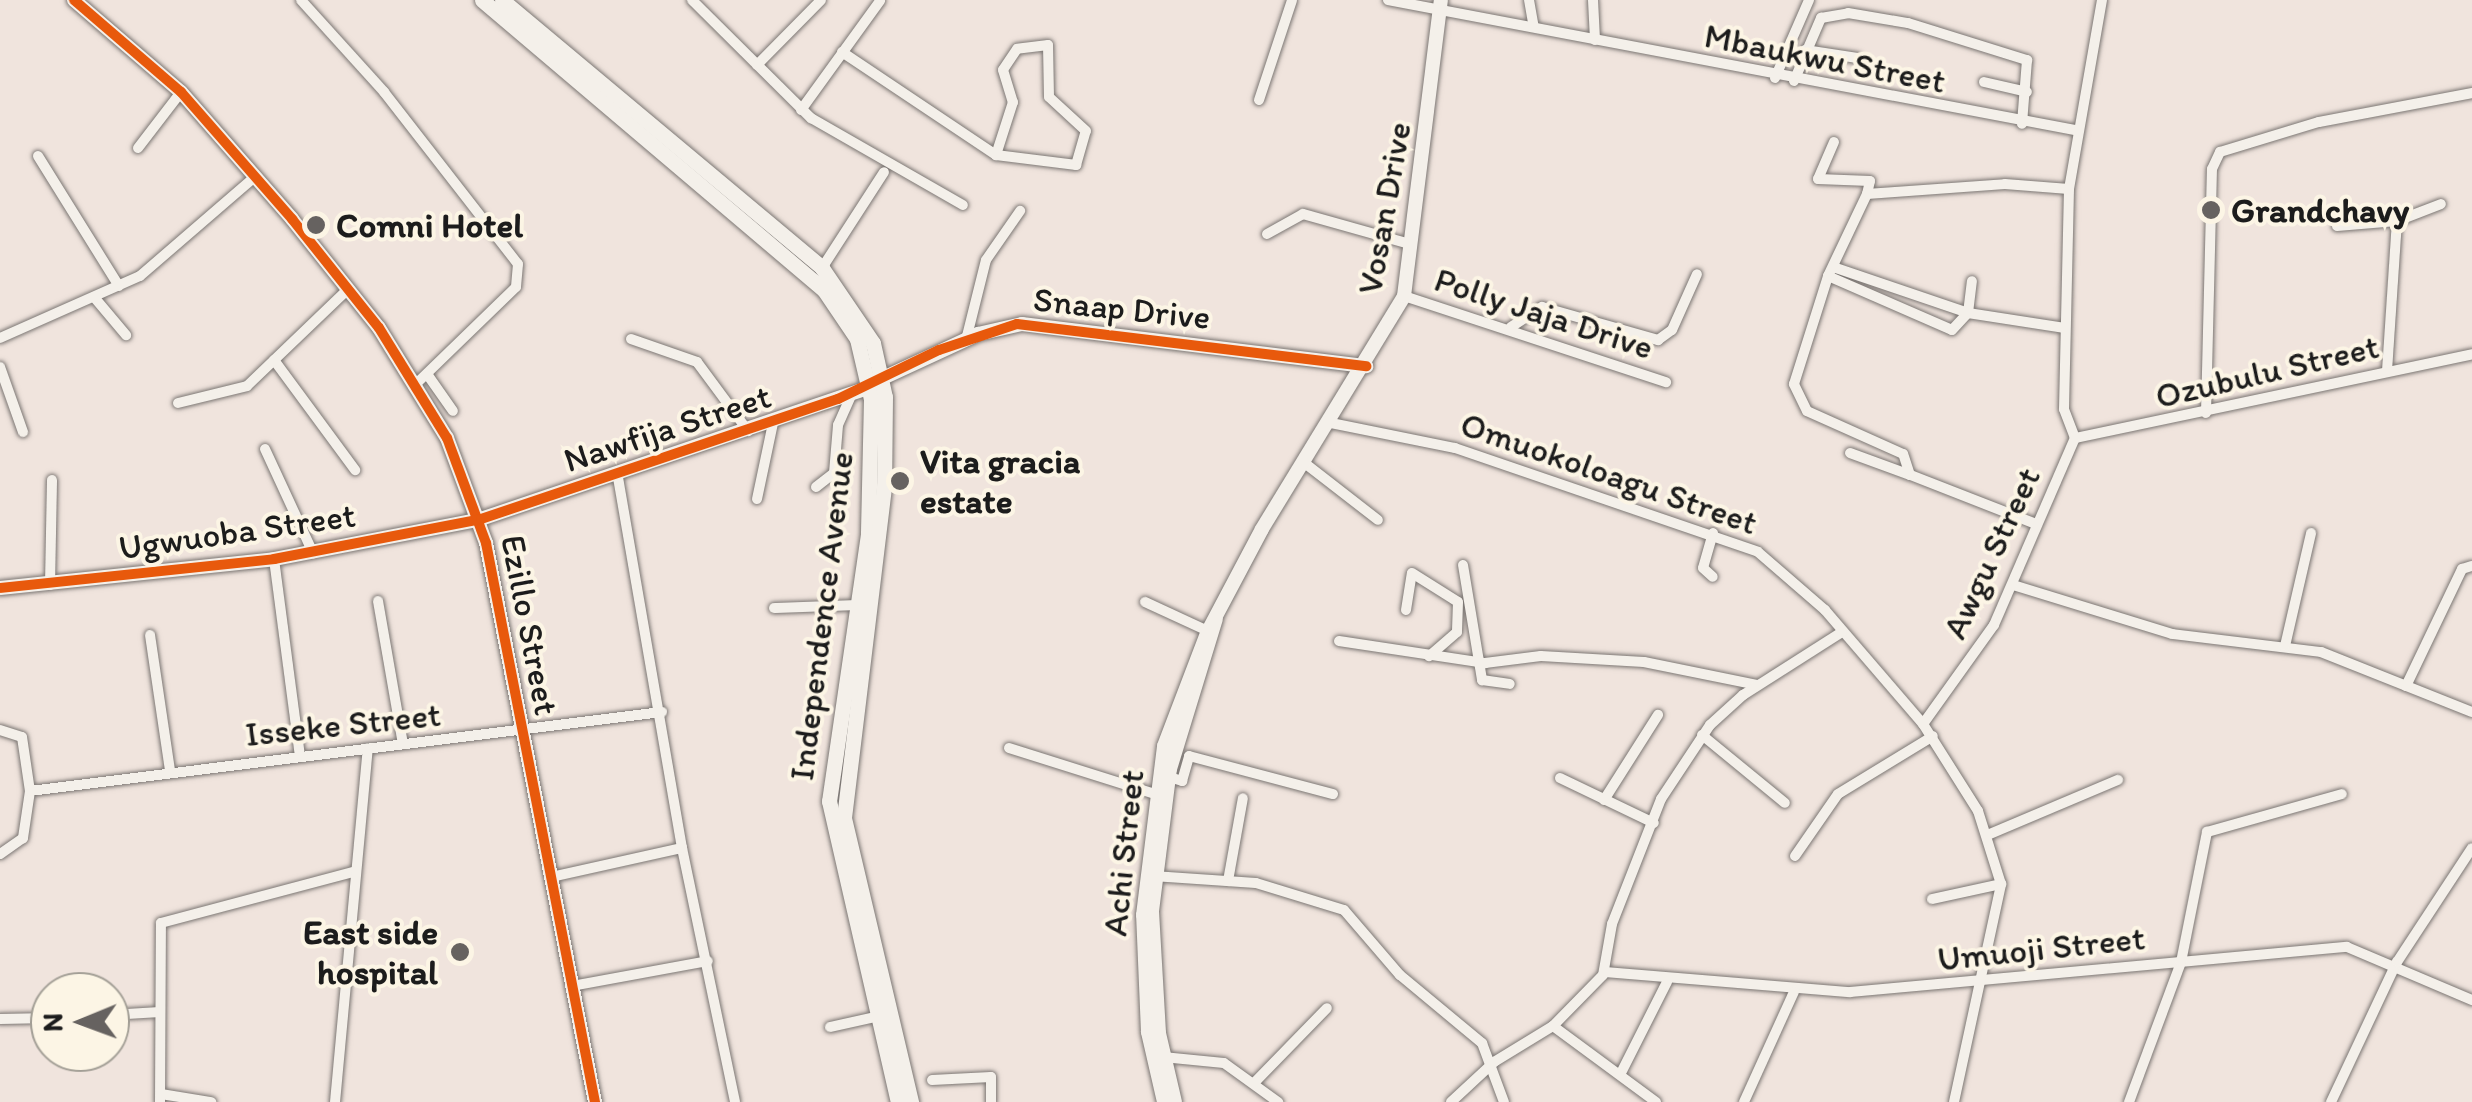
<!DOCTYPE html>
<html>
<head>
<meta charset="utf-8">
<style>
	body { margin:0 }
	#map { position:relative; width:2472px; height:1102px; overflow:hidden; background:#f0e4dd; font-family:Itim,sans-serif }
	div>[style] { position:absolute }
	[style*='--x'] { left:calc(var(--x)*1px); top:calc(var(--y)*1px); width:calc(var(--w)*1px); rotate:calc(var(--a)*1deg) }
	.roads { filter:drop-shadow(0 0 2px #7b7673) drop-shadow(0 0 2px #7b7673) }
	.street>* { height:10px; margin:-5px; padding:0 5px; transform-origin:5px; border-radius:5px; background:#f4f0ea }
	.secondary>* { height:14px; margin:-7px; padding:0 7px; transform-origin:7px; border-radius:7px; background:#f4f0ea }
	.primary>* { height:15px; margin:-7.5px; padding:0 7.5px; transform-origin:7.5px; border-radius:7.5px; background:#f4f0ea }
	.cycleway>* { height:10px; margin:-5px; padding:0 5px; transform-origin:5px; border-radius:5px; background:#e8590c }
	.dots>* { width:28px; height:28px; translate:-50% -50%; box-sizing:border-box; border:5px solid #fcf5e5; border-radius:50% }
	span { translate:-50% -50%; white-space:nowrap; text-align:center; line-height:1.15; -webkit-text-stroke:8px #fcf5e5; paint-order:stroke }
	.street-label { font-size:35px; color:#1c1c1c }
	.poi-label { font-size:35px; color:#1c1c1c; font-weight:700 }
	.left { translate:0 -50%; text-align:left }
	.right { translate:-100% -50%; text-align:right }
	.north { position:absolute; left:30px; top:972px; width:100px; height:100px; box-sizing:border-box; background:#fcf5e5; border:2px solid #a29e95; border-radius:50%; rotate:269deg; font-size:28px; font-weight:700; line-height:40px; text-align:center; color:#1c1c1c }
	.north::after { content:''; display:block; margin:auto; width:35px; height:45px; background:#666260; clip-path:polygon(50% 0,100% 100%,50% 72%,0 100%) }
</style>
</head>
<body>
<div id="map">
	<div class="roads">
		<div class="street">
			<div style="--x:301;--y:0;--w:124;--a:47.9"></div>
			<div style="--x:384;--y:92;--w:218;--a:52.1"></div>
			<div style="--x:518;--y:264;--w:23;--a:95"></div>
			<div style="--x:516;--y:287;--w:139;--a:135.9"></div>
			<div style="--x:692;--y:0;--w:168;--a:44.8"></div>
			<div style="--x:811;--y:118;--w:175;--a:29.8"></div>
			<div style="--x:1388;--y:0;--w:699;--a:10.72"></div>
			<div style="--x:1529;--y:0;--w:27;--a:80"></div>
			<div style="--x:1593;--y:0;--w:40;--a:87.1"></div>
			<div style="--x:1805;--y:50;--w:53;--a:8.7"></div>
			<div style="--x:842;--y:52;--w:185;--a:33.8"></div>
			<div style="--x:996;--y:155;--w:81;--a:7.1"></div>
			<div style="--x:1076;--y:165;--w:35;--a:-74"></div>
			<div style="--x:1086;--y:131;--w:50;--a:-137.4"></div>
			<div style="--x:1049;--y:97;--w:52;--a:-91.1"></div>
			<div style="--x:1048;--y:45;--w:31;--a:173"></div>
			<div style="--x:1017;--y:49;--w:25;--a:124"></div>
			<div style="--x:1003;--y:70;--w:34;--a:73"></div>
			<div style="--x:1013;--y:102;--w:56;--a:107.8"></div>
			<div style="--x:757;--y:65;--w:91;--a:-45.4"></div>
			<div style="--x:1775;--y:78;--w:85;--a:-66.4"></div>
			<div style="--x:1794;--y:81;--w:69;--a:-66.8"></div>
			<div style="--x:1821;--y:18;--w:27;--a:-10"></div>
			<div style="--x:1848;--y:13;--w:61;--a:9.5"></div>
			<div style="--x:1908;--y:23;--w:125;--a:17.3"></div>
			<div style="--x:2027;--y:60;--w:64;--a:94.5"></div>
			<div style="--x:1984;--y:82;--w:44;--a:13.1"></div>
			<div style="--x:1259;--y:100;--w:105;--a:-71.7"></div>
			<div style="--x:801;--y:110;--w:135;--a:-54.1"></div>
			<div style="--x:1834;--y:142;--w:40;--a:113.4"></div>
			<div style="--x:1818;--y:179;--w:52;--a:2.2"></div>
			<div style="--x:1870;--y:181;--w:13;--a:103"></div>
			<div style="--x:138;--y:148;--w:71;--a:-52.5"></div>
			<div style="--x:38;--y:156;--w:153;--a:58.1"></div>
			<div style="--x:2337;--y:226;--w:60;--a:-4.8"></div>
			<div style="--x:2397;--y:221;--w:47;--a:-21.1"></div>
			<div style="--x:1267;--y:234;--w:41;--a:-29.1"></div>
			<div style="--x:1303;--y:214;--w:111;--a:15.7"></div>
			<div style="--x:1833;--y:267;--w:143;--a:18.8"></div>
			<div style="--x:1968;--y:313;--w:98;--a:8.8"></div>
			<div style="--x:822;--y:268;--w:114;--a:-57.1"></div>
			<div style="--x:1828;--y:276;--w:135;--a:23.5"></div>
			<div style="--x:1952;--y:330;--w:23;--a:-47"></div>
			<div style="--x:1968;--y:313;--w:32;--a:-83"></div>
			<div style="--x:1404;--y:296;--w:276;--a:18.2"></div>
			<div style="--x:94;--y:297;--w:50;--a:49.9"></div>
			<div style="--x:1511;--y:327;--w:37;--a:-33"></div>
			<div style="--x:1542;--y:307;--w:121;--a:15.9"></div>
			<div style="--x:1658;--y:340;--w:17;--a:-36"></div>
			<div style="--x:1672;--y:330;--w:61;--a:-65.9"></div>
			<div style="--x:0;--y:338;--w:153;--a:-23.9"></div>
			<div style="--x:140;--y:276;--w:153;--a:-40.8"></div>
			<div style="--x:631;--y:339;--w:70;--a:19.2"></div>
			<div style="--x:697;--y:362;--w:86;--a:53.5"></div>
			<div style="--x:966;--y:340;--w:82;--a:-76"></div>
			<div style="--x:986;--y:260;--w:60;--a:-55.2"></div>
			<div style="--x:274;--y:360;--w:137;--a:53.6"></div>
			<div style="--x:0;--y:367;--w:69;--a:70.5"></div>
			<div style="--x:2387;--y:371;--w:150;--a:-86.2"></div>
			<div style="--x:427;--y:374;--w:45;--a:54.9"></div>
			<div style="--x:178;--y:403;--w:71;--a:-13.8"></div>
			<div style="--x:247;--y:386;--w:140;--a:-43.8"></div>
			<div style="--x:2206;--y:413;--w:244;--a:-88.6"></div>
			<div style="--x:2212;--y:169;--w:19;--a:-65"></div>
			<div style="--x:2220;--y:152;--w:103;--a:-16.9"></div>
			<div style="--x:2319;--y:122;--w:156;--a:-10.7"></div>
			<div style="--x:1326;--y:422;--w:132;--a:11.4"></div>
			<div style="--x:1455;--y:448;--w:320;--a:18.9"></div>
			<div style="--x:1758;--y:552;--w:89;--a:40.9"></div>
			<div style="--x:1825;--y:610;--w:150;--a:49.3"></div>
			<div style="--x:2075;--y:438;--w:31;--a:-111"></div>
			<div style="--x:2064;--y:409;--w:220;--a:-88.7"></div>
			<div style="--x:2069;--y:189;--w:192;--a:-80.1"></div>
			<div style="--x:2075;--y:438;--w:406;--a:-11.9"></div>
			<div style="--x:265;--y:449;--w:115;--a:65.2"></div>
			<div style="--x:1850;--y:453;--w:64;--a:20.1"></div>
			<div style="--x:1302;--y:461;--w:96;--a:37.8"></div>
			<div style="--x:816;--y:487;--w:23;--a:-38"></div>
			<div style="--x:834;--y:473;--w:48;--a:-85.2"></div>
			<div style="--x:838;--y:425;--w:34;--a:-66"></div>
			<div style="--x:757;--y:499;--w:78;--a:-78.1"></div>
			<div style="--x:2036;--y:524;--w:135;--a:-158.7"></div>
			<div style="--x:1910;--y:475;--w:22;--a:-108"></div>
			<div style="--x:1903;--y:454;--w:105;--a:-155.9"></div>
			<div style="--x:1807;--y:411;--w:30;--a:-116"></div>
			<div style="--x:1794;--y:384;--w:113;--a:-72.5"></div>
			<div style="--x:1828;--y:276;--w:91;--a:-64.6"></div>
			<div style="--x:1867;--y:194;--w:138;--a:-4.1"></div>
			<div style="--x:2005;--y:184;--w:64;--a:4.5"></div>
			<div style="--x:1713;--y:533;--w:36;--a:106"></div>
			<div style="--x:1703;--y:568;--w:13;--a:42"></div>
			<div style="--x:274;--y:559;--w:199;--a:82.5"></div>
			<div style="--x:1463;--y:565;--w:117;--a:80.6"></div>
			<div style="--x:1482;--y:680;--w:28;--a:8"></div>
			<div style="--x:50;--y:585;--w:105;--a:-88.9"></div>
			<div style="--x:2013;--y:585;--w:166;--a:17.1"></div>
			<div style="--x:2172;--y:634;--w:150;--a:6.9"></div>
			<div style="--x:2321;--y:652;--w:162;--a:21.7"></div>
			<div style="--x:378;--y:601;--w:145;--a:80.1"></div>
			<div style="--x:1145;--y:602;--w:69;--a:24.7"></div>
			<div style="--x:774;--y:608;--w:85;--a:-2"></div>
			<div style="--x:1406;--y:610;--w:37;--a:-81"></div>
			<div style="--x:1412;--y:573;--w:54;--a:32.2"></div>
			<div style="--x:1458;--y:602;--w:30;--a:92"></div>
			<div style="--x:1457;--y:632;--w:37;--a:139"></div>
			<div style="--x:150;--y:635;--w:136;--a:81.6"></div>
			<div style="--x:1339;--y:641;--w:148;--a:8.6"></div>
			<div style="--x:1485;--y:663;--w:56;--a:-7.1"></div>
			<div style="--x:1541;--y:656;--w:103;--a:3.3"></div>
			<div style="--x:1644;--y:662;--w:115;--a:11.5"></div>
			<div style="--x:2285;--y:646;--w:116;--a:-77"></div>
			<div style="--x:2406;--y:686;--w:130;--a:-64.4"></div>
			<div style="--x:2462;--y:569;--w:10;--a:-17"></div>
			<div style="--x:0;--y:730;--w:23;--a:18"></div>
			<div style="--x:22;--y:737;--w:55;--a:81.6"></div>
			<div style="--x:30;--y:791;--w:48;--a:98.5"></div>
			<div style="--x:23;--y:838;--w:28;--a:145"></div>
			<div style="--x:1702;--y:735;--w:107;--a:39.3"></div>
			<div style="--x:1009;--y:748;--w:153;--a:17.5"></div>
			<div style="--x:1169;--y:777;--w:14;--a:17"></div>
			<div style="--x:1182;--y:781;--w:26;--a:-74"></div>
			<div style="--x:1189;--y:756;--w:149;--a:14.8"></div>
			<div style="--x:1560;--y:778;--w:104;--a:25.6"></div>
			<div style="--x:30;--y:791;--w:637;--a:-7.13"></div>
			<div style="--x:1604;--y:800;--w:101;--a:-57.6"></div>
			<div style="--x:1990;--y:834;--w:139;--a:-22.9"></div>
			<div style="--x:682;--y:848;--w:259;--a:78.2"></div>
			<div style="--x:1795;--y:856;--w:75;--a:-55.3"></div>
			<div style="--x:1838;--y:794;--w:111;--a:-31.4"></div>
			<div style="--x:1153;--y:876;--w:103;--a:3.9"></div>
			<div style="--x:1256;--y:883;--w:92;--a:17.1"></div>
			<div style="--x:1344;--y:910;--w:86;--a:49.3"></div>
			<div style="--x:1400;--y:975;--w:107;--a:39.7"></div>
			<div style="--x:1482;--y:1043;--w:63;--a:69.6"></div>
			<div style="--x:551;--y:877;--w:134;--a:-12.5"></div>
			<div style="--x:682;--y:848;--w:377;--a:-99.8"></div>
			<div style="--x:1228;--y:881;--w:84;--a:-79.8"></div>
			<div style="--x:1932;--y:899;--w:71;--a:-12.3"></div>
			<div style="--x:1605;--y:972;--w:246;--a:4.7"></div>
			<div style="--x:1850;--y:992;--w:499;--a:-5.2"></div>
			<div style="--x:2347;--y:947;--w:136;--a:23"></div>
			<div style="--x:572;--y:986;--w:138;--a:-10.4"></div>
			<div style="--x:110;--y:1015;--w:50;--a:-3.4"></div>
			<div style="--x:0;--y:1019;--w:50;--a:-1.1"></div>
			<div style="--x:1553;--y:1026;--w:128;--a:36.4"></div>
			<div style="--x:830;--y:1027;--w:51;--a:-12.4"></div>
			<div style="--x:1163;--y:1057;--w:61;--a:5.6"></div>
			<div style="--x:1224;--y:1063;--w:67;--a:35.8"></div>
			<div style="--x:1622;--y:1071;--w:100;--a:-63.2"></div>
			<div style="--x:932;--y:1080;--w:59;--a:-2.9"></div>
			<div style="--x:991;--y:1077;--w:25;--a:90"></div>
			<div style="--x:1255;--y:1082;--w:103;--a:-45.8"></div>
			<div style="--x:161;--y:1094;--w:51;--a:9.1"></div>
			<div style="--x:160;--y:1102;--w:179;--a:-89.7"></div>
			<div style="--x:161;--y:923;--w:199;--a:-14.9"></div>
			<div style="--x:335;--y:1102;--w:355;--a:-84.7"></div>
			<div style="--x:1451;--y:1102;--w:59;--a:-42.9"></div>
			<div style="--x:1494;--y:1062;--w:69;--a:-31.4"></div>
			<div style="--x:1553;--y:1026;--w:71;--a:-45.6"></div>
			<div style="--x:1603;--y:975;--w:52;--a:-80"></div>
			<div style="--x:1612;--y:924;--w:134;--a:-68.6"></div>
			<div style="--x:1661;--y:799;--w:89;--a:-56.5"></div>
			<div style="--x:1710;--y:725;--w:45;--a:-42.3"></div>
			<div style="--x:1743;--y:695;--w:117;--a:-32.5"></div>
			<div style="--x:1744;--y:1102;--w:121;--a:-65.6"></div>
			<div style="--x:1954;--y:1102;--w:223;--a:-77.8"></div>
			<div style="--x:2001;--y:884;--w:77;--a:-107.5"></div>
			<div style="--x:1978;--y:811;--w:103;--a:-122.3"></div>
			<div style="--x:1923;--y:724;--w:122;--a:-54.4"></div>
			<div style="--x:1994;--y:625;--w:204;--a:-66.6"></div>
			<div style="--x:2129;--y:1102;--w:149;--a:-69.6"></div>
			<div style="--x:2181;--y:962;--w:133;--a:-78.7"></div>
			<div style="--x:2207;--y:832;--w:140;--a:-15.7"></div>
			<div style="--x:2331;--y:1102;--w:155;--a:-64.8"></div>
			<div style="--x:2397;--y:962;--w:136;--a:-56.7"></div>
		</div>
		<div class="secondary">
			<div style="--x:74;--y:0;--w:141;--a:40.7"></div>
			<div style="--x:181;--y:92;--w:169;--a:48.8"></div>
			<div style="--x:292;--y:219;--w:139;--a:51.4"></div>
			<div style="--x:379;--y:328;--w:129;--a:58.3"></div>
			<div style="--x:447;--y:438;--w:112;--a:69.6"></div>
			<div style="--x:486;--y:543;--w:570;--a:78.97"></div>
			<div style="--x:883;--y:378;--w:105;--a:-24.9"></div>
			<div style="--x:978;--y:334;--w:45;--a:-12.8"></div>
			<div style="--x:1022;--y:324;--w:347;--a:7"></div>
			<div style="--x:0;--y:588;--w:276;--a:-6"></div>
			<div style="--x:274;--y:559;--w:211;--a:-10.9"></div>
			<div style="--x:481;--y:519;--w:411;--a:-18.7"></div>
			<div style="--x:1164;--y:1102;--w:72;--a:-102.9"></div>
			<div style="--x:1148;--y:1032;--w:117;--a:-92.4"></div>
			<div style="--x:1143;--y:915;--w:170;--a:-82.9"></div>
			<div style="--x:1164;--y:746;--w:123;--a:-69.1"></div>
			<div style="--x:1208;--y:631;--w:115;--a:-62.1"></div>
			<div style="--x:1262;--y:529;--w:273;--a:-58.6"></div>
			<div style="--x:1404;--y:296;--w:298;--a:-82.9"></div>
			<div style="--x:1175;--y:1102;--w:71;--a:-103.1"></div>
			<div style="--x:1159;--y:1033;--w:122;--a:-93.3"></div>
			<div style="--x:1152;--y:911;--w:143;--a:-82.8"></div>
			<div style="--x:1170;--y:769;--w:157;--a:-73"></div>
		</div>
		<div class="primary">
			<div style="--x:482;--y:0;--w:448;--a:40.3"></div>
			<div style="--x:824;--y:290;--w:59;--a:56"></div>
			<div style="--x:857;--y:339;--w:62;--a:76.9"></div>
			<div style="--x:871;--y:399;--w:135;--a:91.3"></div>
			<div style="--x:868;--y:534;--w:270;--a:98.3"></div>
			<div style="--x:829;--y:801;--w:309;--a:77.1"></div>
			<div style="--x:502;--y:0;--w:417;--a:39.9"></div>
			<div style="--x:822;--y:268;--w:91;--a:55.8"></div>
			<div style="--x:873;--y:343;--w:55;--a:77.5"></div>
			<div style="--x:885;--y:397;--w:90;--a:90.6"></div>
			<div style="--x:884;--y:487;--w:333;--a:96.9"></div>
			<div style="--x:844;--y:818;--w:292;--a:76.7"></div>
		</div>
	</div>
	<div class="cycleway">
		<div style="--x:74;--y:0;--w:141;--a:40.7"></div>
		<div style="--x:181;--y:92;--w:169;--a:48.8"></div>
		<div style="--x:292;--y:219;--w:139;--a:51.4"></div>
		<div style="--x:379;--y:328;--w:129;--a:58.3"></div>
		<div style="--x:447;--y:438;--w:112;--a:69.6"></div>
		<div style="--x:486;--y:543;--w:570;--a:78.97"></div>
		<div style="--x:0;--y:588;--w:276;--a:-6"></div>
		<div style="--x:274;--y:559;--w:211;--a:-10.9"></div>
		<div style="--x:481;--y:519;--w:377;--a:-18.6"></div>
		<div style="--x:838;--y:399;--w:112;--a:-25.9"></div>
		<div style="--x:939;--y:350;--w:82;--a:-18.4"></div>
		<div style="--x:1017;--y:324;--w:352;--a:6.9"></div>
	</div>
	<div class="dots">
		<div style="left:2211px;top:210px;background:#666260"></div>
		<div style="left:316px;top:225px;background:#666260"></div>
		<div style="left:900px;top:481px;background:#666260"></div>
		<div style="left:460px;top:952px;background:#666260"></div>
	</div>
	<div class="street-label">
		<span style="left:1825px;top:58px;rotate:11deg">Mbaukwu Street</span>
		<span style="left:1384px;top:208px;rotate:-80deg">Vosan Drive</span>
		<span style="left:1122px;top:308px;rotate:6deg">Snaap Drive</span>
		<span style="left:1544px;top:313px;rotate:18deg">Polly Jaja Drive</span>
		<span style="left:2267px;top:371px;rotate:-13deg">Ozubulu Street</span>
		<span style="left:667px;top:428px;rotate:-18deg">Nawfija Street</span>
		<span style="left:1609px;top:473px;rotate:19deg">Omuokoloagu Street</span>
		<span style="left:237px;top:531px;rotate:-8deg">Ugwuoba Street</span>
		<span style="left:1991px;top:553px;rotate:-65deg">Awgu Street</span>
		<span style="left:821px;top:616px;rotate:-83deg">Independence Avenue</span>
		<span style="left:530px;top:625px;rotate:79deg">Ezillo Street</span>
		<span style="left:343px;top:724px;rotate:-6deg">Isseke Street</span>
		<span style="left:1123px;top:853px;rotate:-84deg">Achi Street</span>
		<span style="left:2041px;top:948px;rotate:-6deg">Umuoji Street</span>
	</div>
	<div class="poi-label">
		<span class="left" style="left:2231px;top:210px">Grandchavy</span>
		<span class="left" style="left:336px;top:225px">Comni Hotel</span>
		<span class="left" style="left:920px;top:481px">Vita gracia<br>estate</span>
		<span class="right" style="left:438px;top:952px">East side<br>hospital</span>
	</div>
	<div class="north">N</div>
</div>
</body>
</html>
